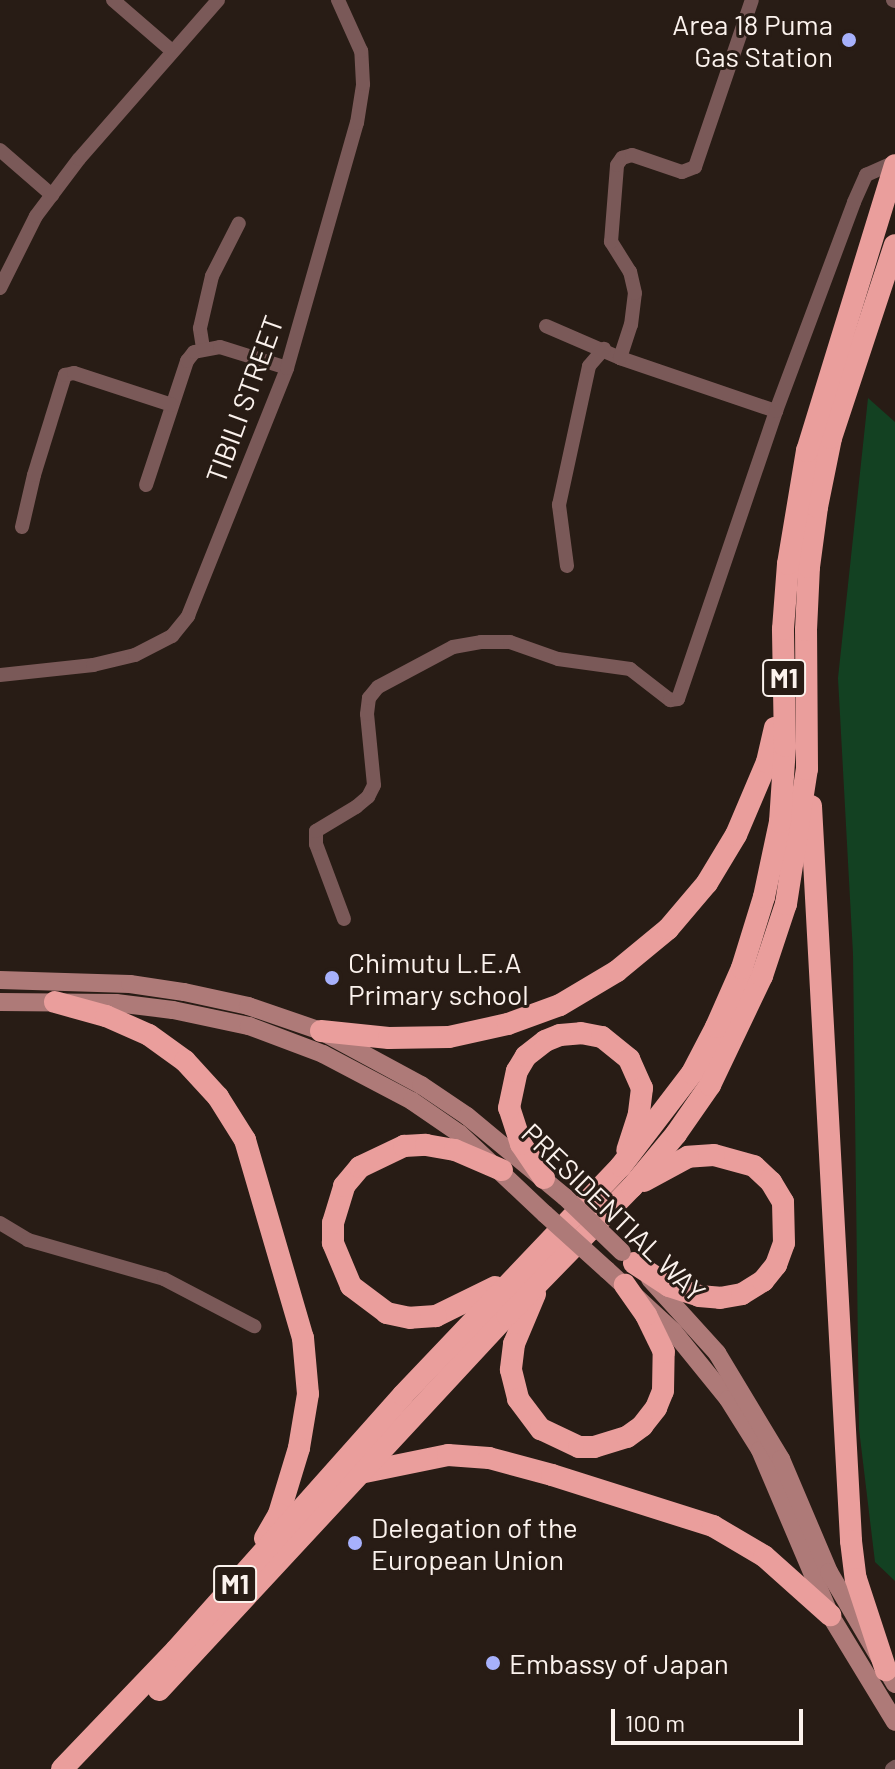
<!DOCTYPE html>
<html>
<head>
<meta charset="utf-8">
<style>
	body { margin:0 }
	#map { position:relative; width:895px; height:1769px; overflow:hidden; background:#281c15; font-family:Barlow,sans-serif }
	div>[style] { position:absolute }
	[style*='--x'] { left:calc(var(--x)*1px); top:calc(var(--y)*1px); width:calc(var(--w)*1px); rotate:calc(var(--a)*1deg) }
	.green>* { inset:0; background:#134122 }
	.minor>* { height:14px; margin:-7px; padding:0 7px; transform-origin:7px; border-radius:7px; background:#7a5958 }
	.secondary>* { height:18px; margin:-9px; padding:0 9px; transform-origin:9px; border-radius:9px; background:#ae7a78 }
	.trunk>* { height:22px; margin:-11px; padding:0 11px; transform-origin:11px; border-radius:11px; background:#ea9e9c }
	.secondary-bridge>* { height:18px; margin:-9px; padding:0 9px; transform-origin:9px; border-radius:9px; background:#ae7a78 }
	.dots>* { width:22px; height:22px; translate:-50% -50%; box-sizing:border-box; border:4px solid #281c15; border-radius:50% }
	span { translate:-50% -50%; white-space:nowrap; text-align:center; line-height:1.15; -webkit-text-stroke:6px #281c15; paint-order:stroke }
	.shield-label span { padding:2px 6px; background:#281c15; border:2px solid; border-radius:6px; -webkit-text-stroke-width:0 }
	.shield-label { font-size:26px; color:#fbf2ed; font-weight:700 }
	.poi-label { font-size:28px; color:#fbf2ed }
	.right { translate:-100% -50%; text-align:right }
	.left { translate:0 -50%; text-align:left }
	.street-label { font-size:28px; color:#fbf2ed }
	.scale { position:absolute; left:611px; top:1709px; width:192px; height:36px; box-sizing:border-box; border:4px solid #fbf2ed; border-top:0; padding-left:10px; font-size:24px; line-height:28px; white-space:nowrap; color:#fbf2ed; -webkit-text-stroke:6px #281c15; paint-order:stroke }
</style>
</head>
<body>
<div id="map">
	<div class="green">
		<div style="clip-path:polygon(868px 398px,895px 422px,895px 1581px,875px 1562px,859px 1429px,853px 954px,838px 678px)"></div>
	</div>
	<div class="minor">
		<div style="--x:113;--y:0;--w:78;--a:40.8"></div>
		<div style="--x:893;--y:0;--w:2;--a:27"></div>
		<div style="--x:0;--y:150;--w:69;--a:40.9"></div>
		<div style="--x:0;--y:288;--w:80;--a:-63.4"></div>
		<div style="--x:36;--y:216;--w:71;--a:-53"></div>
		<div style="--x:79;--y:159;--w:211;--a:-48.8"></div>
		<div style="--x:546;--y:326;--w:81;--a:23.4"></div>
		<div style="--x:620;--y:358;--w:165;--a:18.8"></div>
		<div style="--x:203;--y:348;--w:20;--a:-99"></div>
		<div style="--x:200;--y:328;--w:53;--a:-77"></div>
		<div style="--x:212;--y:276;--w:59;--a:-63"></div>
		<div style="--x:620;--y:358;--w:35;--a:-72"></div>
		<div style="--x:631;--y:325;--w:32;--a:-83"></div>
		<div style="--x:635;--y:293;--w:22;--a:-103"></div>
		<div style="--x:630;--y:272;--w:36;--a:-122"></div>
		<div style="--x:611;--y:242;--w:77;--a:-85.5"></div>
		<div style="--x:617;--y:165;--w:9;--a:-54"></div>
		<div style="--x:622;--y:158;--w:10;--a:-17"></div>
		<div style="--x:632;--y:155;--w:53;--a:18.8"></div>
		<div style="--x:682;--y:172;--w:14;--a:-21"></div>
		<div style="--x:695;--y:167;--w:176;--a:-71.2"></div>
		<div style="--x:146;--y:485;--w:131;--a:-71.7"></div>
		<div style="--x:187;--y:361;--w:11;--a:-52"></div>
		<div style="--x:194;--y:352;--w:26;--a:-11"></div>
		<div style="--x:220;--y:347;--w:70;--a:17.4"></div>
		<div style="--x:22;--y:527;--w:53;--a:-77"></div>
		<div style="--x:34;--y:475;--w:105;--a:-72.8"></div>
		<div style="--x:65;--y:375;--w:9;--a:-13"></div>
		<div style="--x:74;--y:373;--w:103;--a:18.1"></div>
		<div style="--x:567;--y:566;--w:62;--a:-97.5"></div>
		<div style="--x:559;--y:505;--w:142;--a:-77.8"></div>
		<div style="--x:589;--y:366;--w:23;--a:-49"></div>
		<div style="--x:0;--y:675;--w:94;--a:-6.1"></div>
		<div style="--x:93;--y:665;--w:43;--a:-13.4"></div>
		<div style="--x:135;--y:655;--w:42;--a:-27.2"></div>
		<div style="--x:172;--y:636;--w:26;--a:-51"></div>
		<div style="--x:188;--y:616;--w:267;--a:-68.2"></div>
		<div style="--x:287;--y:368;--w:255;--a:-74.1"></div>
		<div style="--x:357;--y:123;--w:39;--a:-81"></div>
		<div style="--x:363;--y:84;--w:33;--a:-93"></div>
		<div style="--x:361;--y:51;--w:56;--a:-114.3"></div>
		<div style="--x:344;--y:919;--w:80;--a:-110.5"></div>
		<div style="--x:316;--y:844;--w:13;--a:-90"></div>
		<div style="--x:316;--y:831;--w:47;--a:-31"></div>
		<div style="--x:356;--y:807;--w:16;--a:-40"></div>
		<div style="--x:368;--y:797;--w:13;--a:-63"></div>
		<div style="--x:374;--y:785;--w:71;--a:-95.6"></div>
		<div style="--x:367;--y:714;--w:16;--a:-83"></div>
		<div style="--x:369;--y:698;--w:14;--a:-51"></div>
		<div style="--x:378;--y:687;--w:85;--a:-28.1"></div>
		<div style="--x:453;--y:647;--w:28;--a:-10"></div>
		<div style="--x:481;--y:642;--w:29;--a:0"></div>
		<div style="--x:510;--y:642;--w:51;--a:19.5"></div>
		<div style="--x:558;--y:659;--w:73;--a:7.9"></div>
		<div style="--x:630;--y:669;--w:51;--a:37.8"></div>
		<div style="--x:670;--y:700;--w:8;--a:-7"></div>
		<div style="--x:678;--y:699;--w:304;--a:-71.2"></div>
		<div style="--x:776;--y:411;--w:223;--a:-69.5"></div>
		<div style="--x:854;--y:202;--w:30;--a:-66"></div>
		<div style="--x:866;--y:175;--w:32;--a:-24"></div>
		<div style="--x:0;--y:1223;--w:33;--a:31"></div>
		<div style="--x:28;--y:1240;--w:141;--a:16"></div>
		<div style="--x:164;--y:1279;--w:102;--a:27.6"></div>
		<div style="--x:892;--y:1769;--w:4;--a:-34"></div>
	</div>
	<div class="secondary">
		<div style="--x:0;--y:980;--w:130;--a:1.8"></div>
		<div style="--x:130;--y:984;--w:55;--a:8.4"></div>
		<div style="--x:184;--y:992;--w:66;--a:12.3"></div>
		<div style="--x:248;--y:1006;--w:77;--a:18.9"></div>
		<div style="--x:321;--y:1031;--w:114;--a:28.4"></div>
		<div style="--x:421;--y:1085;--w:55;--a:34"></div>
		<div style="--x:467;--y:1116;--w:127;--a:39.6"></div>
		<div style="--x:0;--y:1002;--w:116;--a:0.5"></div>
		<div style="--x:116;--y:1003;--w:57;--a:7"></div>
		<div style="--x:173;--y:1010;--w:78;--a:11.9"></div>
		<div style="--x:249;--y:1026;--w:79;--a:20.7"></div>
		<div style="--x:323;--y:1054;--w:101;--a:27.8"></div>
		<div style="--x:412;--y:1101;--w:58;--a:34.5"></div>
		<div style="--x:460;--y:1134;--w:117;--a:43.3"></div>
		<div style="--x:607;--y:1270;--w:90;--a:42.7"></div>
		<div style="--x:673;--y:1331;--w:87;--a:51"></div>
		<div style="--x:728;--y:1399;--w:60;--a:57.9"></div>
		<div style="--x:760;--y:1450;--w:179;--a:67"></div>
		<div style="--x:830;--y:1615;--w:125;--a:58.7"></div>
		<div style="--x:650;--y:1279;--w:100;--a:47.8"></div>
		<div style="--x:717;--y:1353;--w:124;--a:58.9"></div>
		<div style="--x:781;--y:1459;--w:123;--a:67"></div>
		<div style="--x:829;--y:1572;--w:130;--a:59.5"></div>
	</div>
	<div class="trunk">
		<div style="--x:811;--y:806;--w:736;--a:86.88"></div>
		<div style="--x:851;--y:1541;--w:38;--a:83"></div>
		<div style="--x:856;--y:1579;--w:96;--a:71.8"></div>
		<div style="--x:55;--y:1002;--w:53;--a:15.4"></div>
		<div style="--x:106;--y:1016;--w:47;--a:23.8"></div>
		<div style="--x:149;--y:1035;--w:44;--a:35.8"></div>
		<div style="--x:185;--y:1061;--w:49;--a:47.5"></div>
		<div style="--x:218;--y:1097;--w:51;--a:57.9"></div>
		<div style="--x:245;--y:1140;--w:206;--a:73.7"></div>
		<div style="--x:303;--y:1338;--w:56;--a:84.9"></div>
		<div style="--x:308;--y:1394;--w:55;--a:99.5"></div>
		<div style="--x:299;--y:1448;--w:69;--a:106.9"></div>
		<div style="--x:279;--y:1514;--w:28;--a:120"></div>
		<div style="--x:321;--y:1031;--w:68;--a:5.9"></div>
		<div style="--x:389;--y:1038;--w:60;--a:-1"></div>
		<div style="--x:449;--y:1037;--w:60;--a:-12.4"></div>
		<div style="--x:508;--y:1024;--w:55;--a:-20.1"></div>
		<div style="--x:560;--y:1005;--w:66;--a:-30.8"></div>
		<div style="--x:617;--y:971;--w:66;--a:-39.5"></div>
		<div style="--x:668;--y:929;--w:60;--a:-49.7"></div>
		<div style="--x:707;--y:883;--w:56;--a:-58.9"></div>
		<div style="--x:736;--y:835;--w:79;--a:-67"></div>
		<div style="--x:767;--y:762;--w:35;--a:-77"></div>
		<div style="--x:544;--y:1178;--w:41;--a:-124.1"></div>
		<div style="--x:521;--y:1144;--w:38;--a:-108"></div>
		<div style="--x:509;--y:1108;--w:38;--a:-78"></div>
		<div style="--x:517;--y:1071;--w:17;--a:-59"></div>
		<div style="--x:526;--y:1056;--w:24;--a:-38"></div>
		<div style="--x:545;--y:1041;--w:16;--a:-22"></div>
		<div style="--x:560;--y:1035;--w:21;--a:-5"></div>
		<div style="--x:581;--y:1033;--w:21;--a:11"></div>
		<div style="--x:602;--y:1037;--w:35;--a:39"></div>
		<div style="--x:629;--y:1059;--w:32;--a:66"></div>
		<div style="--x:642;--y:1088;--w:26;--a:97"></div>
		<div style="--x:639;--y:1114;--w:38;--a:108"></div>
		<div style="--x:634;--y:1263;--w:42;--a:33.3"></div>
		<div style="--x:669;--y:1286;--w:32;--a:18"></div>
		<div style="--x:699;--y:1296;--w:21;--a:5"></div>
		<div style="--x:720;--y:1298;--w:22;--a:-10"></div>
		<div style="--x:742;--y:1294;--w:25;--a:-32"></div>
		<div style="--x:763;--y:1281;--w:21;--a:-51"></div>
		<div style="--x:776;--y:1265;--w:23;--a:-70"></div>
		<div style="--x:784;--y:1243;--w:41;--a:-91.4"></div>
		<div style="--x:783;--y:1202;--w:23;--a:-121"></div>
		<div style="--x:771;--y:1182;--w:23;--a:-137"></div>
		<div style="--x:754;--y:1166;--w:41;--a:-164.6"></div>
		<div style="--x:714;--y:1155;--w:26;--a:176"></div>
		<div style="--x:688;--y:1157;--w:50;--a:151.4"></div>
		<div style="--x:495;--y:1287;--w:66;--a:153.8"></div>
		<div style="--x:436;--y:1316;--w:26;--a:176"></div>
		<div style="--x:410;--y:1318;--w:24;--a:-168"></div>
		<div style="--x:387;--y:1313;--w:45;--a:-143.1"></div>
		<div style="--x:351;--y:1286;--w:47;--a:-112.7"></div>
		<div style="--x:333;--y:1243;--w:20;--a:-90"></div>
		<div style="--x:333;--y:1223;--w:39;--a:-73"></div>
		<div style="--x:344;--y:1186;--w:25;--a:-50"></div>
		<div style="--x:360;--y:1167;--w:49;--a:-25.5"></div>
		<div style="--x:404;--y:1146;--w:22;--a:-3"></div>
		<div style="--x:426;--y:1145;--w:29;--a:10"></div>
		<div style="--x:455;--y:1150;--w:51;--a:23.1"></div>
		<div style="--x:535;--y:1294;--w:54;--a:112.8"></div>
		<div style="--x:514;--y:1344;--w:26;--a:97"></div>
		<div style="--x:511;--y:1370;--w:30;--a:76"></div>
		<div style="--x:518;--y:1399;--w:38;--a:53"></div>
		<div style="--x:541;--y:1429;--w:42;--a:25.3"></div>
		<div style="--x:579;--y:1447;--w:15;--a:0"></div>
		<div style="--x:594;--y:1447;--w:34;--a:-17"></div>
		<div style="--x:627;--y:1437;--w:19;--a:-36"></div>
		<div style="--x:642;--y:1426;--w:23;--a:-52"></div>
		<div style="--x:656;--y:1408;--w:18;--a:-68"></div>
		<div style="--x:663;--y:1391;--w:39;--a:-89"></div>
		<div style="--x:664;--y:1352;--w:41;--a:-115.9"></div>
		<div style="--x:646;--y:1315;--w:37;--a:-125"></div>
		<div style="--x:360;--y:1473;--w:90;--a:-11.6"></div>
		<div style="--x:448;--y:1455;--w:41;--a:4.2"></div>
		<div style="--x:489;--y:1458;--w:65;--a:15.1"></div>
		<div style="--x:552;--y:1475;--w:169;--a:17.6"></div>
		<div style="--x:713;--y:1526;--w:59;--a:30.5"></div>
		<div style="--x:764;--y:1556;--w:89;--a:41.8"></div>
		<div style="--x:159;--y:1690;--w:512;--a:-47.14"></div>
		<div style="--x:507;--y:1315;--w:179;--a:-45.7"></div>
		<div style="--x:632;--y:1187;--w:69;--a:-50.3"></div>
		<div style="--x:676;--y:1134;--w:60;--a:-55.2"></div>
		<div style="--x:710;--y:1085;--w:121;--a:-64.5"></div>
		<div style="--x:762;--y:976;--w:76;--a:-71.6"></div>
		<div style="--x:786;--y:904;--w:137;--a:-81.2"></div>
		<div style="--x:807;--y:769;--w:139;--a:-90.4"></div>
		<div style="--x:806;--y:630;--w:63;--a:-87.3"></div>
		<div style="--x:809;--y:567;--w:61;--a:-82.4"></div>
		<div style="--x:817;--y:507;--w:70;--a:-78.5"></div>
		<div style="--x:831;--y:438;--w:203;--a:-71.7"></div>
		<div style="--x:62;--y:1769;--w:165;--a:-46.2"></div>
		<div style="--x:176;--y:1650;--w:341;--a:-48.3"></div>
		<div style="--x:403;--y:1395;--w:316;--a:-46.4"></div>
		<div style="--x:621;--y:1166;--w:117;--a:-52.6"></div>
		<div style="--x:692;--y:1073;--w:52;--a:-62.4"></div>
		<div style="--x:716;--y:1027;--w:64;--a:-66.2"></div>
		<div style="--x:742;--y:968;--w:74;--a:-72.8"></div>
		<div style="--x:764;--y:897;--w:77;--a:-78"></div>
		<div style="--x:780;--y:822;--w:76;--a:-86.2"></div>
		<div style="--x:785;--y:746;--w:117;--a:-91"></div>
		<div style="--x:783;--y:629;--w:65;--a:-85.6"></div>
		<div style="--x:788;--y:564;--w:115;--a:-80.5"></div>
		<div style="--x:807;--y:451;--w:299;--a:-72.9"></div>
	</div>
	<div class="secondary-bridge">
		<div style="--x:565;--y:1197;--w:79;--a:44"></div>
		<div style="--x:545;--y:1214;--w:84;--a:42.1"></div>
	</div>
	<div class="dots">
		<div style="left:849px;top:40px;background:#a7b1fc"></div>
		<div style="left:332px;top:978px;background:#a7b1fc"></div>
		<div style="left:355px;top:1543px;background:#a7b1fc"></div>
		<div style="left:493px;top:1663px;background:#a7b1fc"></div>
	</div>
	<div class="shield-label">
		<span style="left:784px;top:678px">M1</span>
		<span style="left:235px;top:1584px">M1</span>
	</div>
	<div class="poi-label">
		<span class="right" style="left:833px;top:40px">Area 18 Puma<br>Gas Station</span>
		<span class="left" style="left:348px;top:978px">Chimutu L.E.A<br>Primary school</span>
		<span class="left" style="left:371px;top:1543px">Delegation of the<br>European Union</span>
		<span class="left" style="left:509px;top:1663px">Embassy of Japan</span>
	</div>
	<div class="street-label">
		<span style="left:244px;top:399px;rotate:-70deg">TIBILI STREET</span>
		<span style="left:614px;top:1212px;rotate:44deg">PRESIDENTIAL WAY</span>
	</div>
	<div class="scale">100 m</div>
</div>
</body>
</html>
